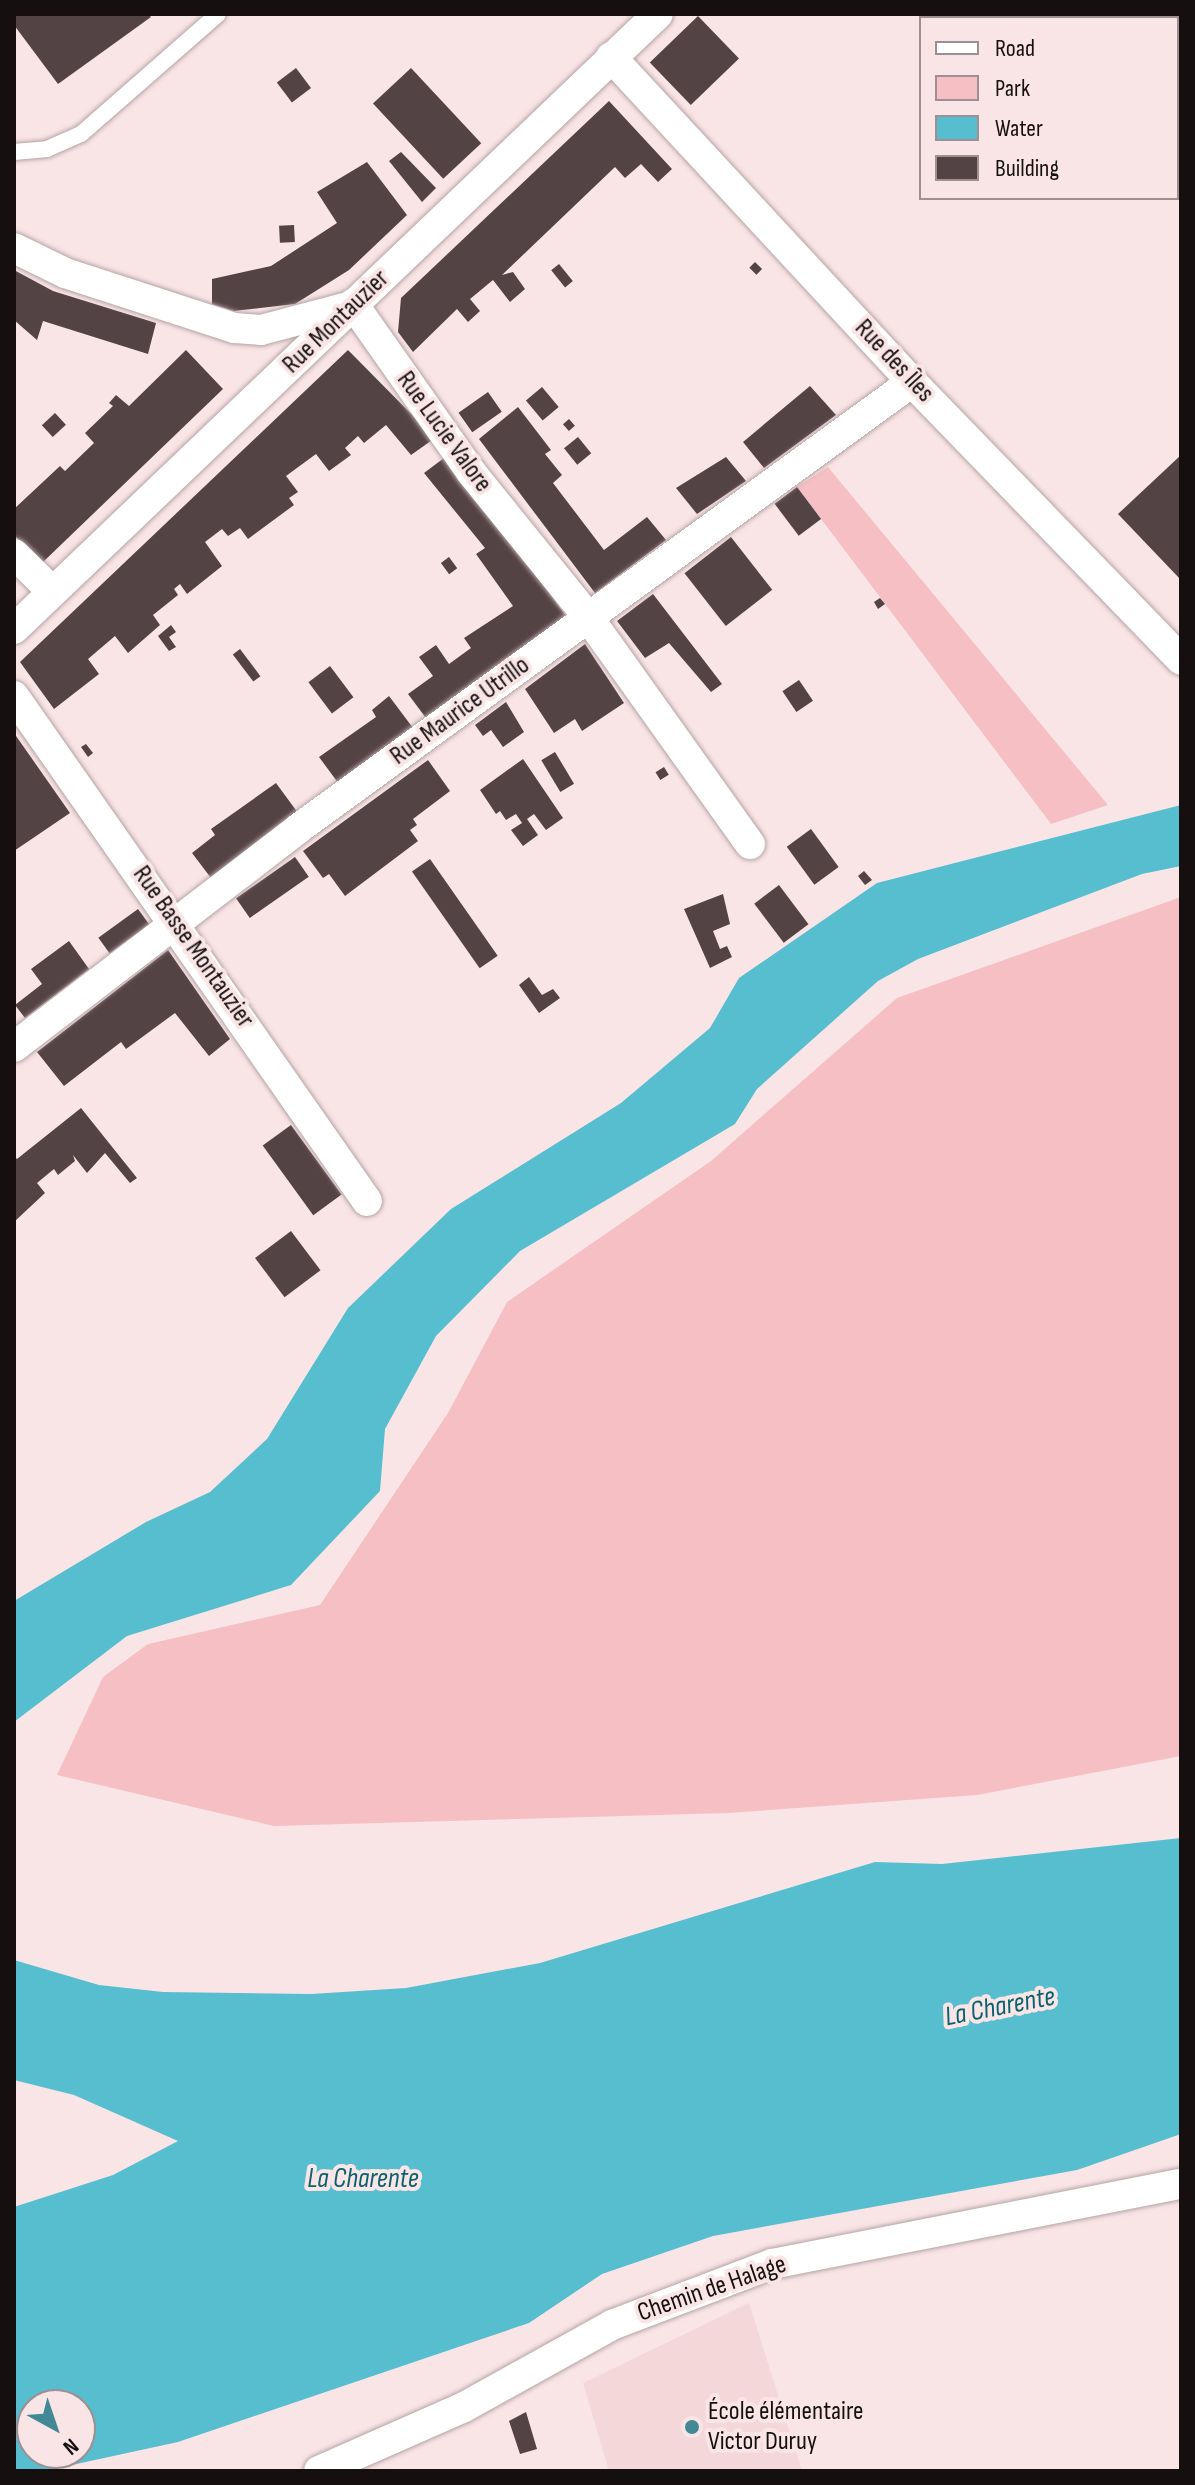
<!DOCTYPE html>
<html>
<head>
<meta charset="utf-8">
<style>
	body { margin:0 }
	#map { position:relative; width:1195px; height:2485px; overflow:hidden; background:#f9e5e6; font-family:"Sofia Sans Condensed",sans-serif }
	div>[style] { position:absolute }
	[style*='--x'] { left:calc(var(--x)*1px); top:calc(var(--y)*1px); width:calc(var(--w)*1px); rotate:calc(var(--a)*1deg) }
	.built>* { inset:0; background:#f4d7d9 }
	.green>* { inset:0; background:#f6bfc4 }
	.water>* { inset:0; background:#57bed0 }
	.building>* { inset:0; background:#544345; transform-origin:0 0 }
	.roads { filter:drop-shadow(0 0 2px #b6a3a5) drop-shadow(0 0 2px #b6a3a5) }
	.service>* { height:16px; margin:-8px; padding:0 8px; transform-origin:8px; border-radius:8px; background:#fff }
	.minor>* { height:30px; margin:-15px; padding:0 15px; transform-origin:15px; border-radius:15px; background:#fff }
	.dots>* { width:22px; height:22px; translate:-50% -50%; box-sizing:border-box; border:4px solid #f9e5e6; border-radius:50% }
	span { translate:-50% -50%; white-space:nowrap; text-align:center; line-height:1.15; -webkit-text-stroke:8px #f9e5e6; paint-order:stroke }
	.street-label { font-size:26px; color:#150f0f }
	.poi-label { font-size:26px; color:#150f0f }
	.left { translate:0 -50%; text-align:left }
	.water-label { font-size:28px; color:#08626f; font-style:italic }
	.frame { position:absolute; inset:0; border:16px solid #150f0f; pointer-events:none }
	.legend { position:absolute; left:919px; top:16px; width:260px; height:184px; box-sizing:border-box; background:#f9e5e6; border:2px solid #9e8f90; margin:0; padding:10px 14px; list-style:none; font-size:24px; color:#150f0f }
	.legend li { display:flex; align-items:center; gap:16px; height:40px }
	.legend b { width:40px; border:2px solid #9e8f90 }
	.north { position:absolute; left:16px; top:2389px; width:80px; height:80px; box-sizing:border-box; background:#f9e5e6; border:2px solid #9e8f90; border-radius:50%; rotate:140deg; font-size:22px; font-weight:700; line-height:32px; text-align:center; color:#150f0f }
	.north::after { content:''; display:block; margin:auto; width:28px; height:36px; background:#438895; clip-path:polygon(50% 0,100% 100%,50% 72%,0 100%) }
</style>
</head>
<body>
<div id="map">
	<div class="built">
		<div style="clip-path:polygon(749px 2303px,802px 2471px,609px 2471px,583px 2383px)"></div>
	</div>
	<div class="green">
		<div style="clip-path:polygon(828px 467px,1108px 805px,1051px 824px,797px 487px)"></div>
		<div style="clip-path:polygon(1181px 897px,1181px 1756px,977px 1795px,729px 1813px,274px 1826px,57px 1775px,103px 1677px,148px 1644px,320px 1605px,448px 1413px,507px 1302px,711px 1161px,897px 998px)"></div>
	</div>
	<div class="water">
		<div style="clip-path:polygon(1181px 805px,1181px 866px,1142px 874px,918px 959px,878px 981px,757px 1089px,735px 1124px,520px 1251px,436px 1336px,385px 1429px,380px 1491px,291px 1585px,127px 1636px,14px 1722px,14px 1601px,146px 1522px,210px 1492px,267px 1439px,348px 1308px,451px 1209px,621px 1103px,710px 1028px,739px 978px,877px 883px)"></div>
		<div style="clip-path:polygon(evenodd,1181px 1838px,1181px 2134px,1077px 2170px,713px 2236px,602px 2274px,529px 2323px,178px 2442px,44px 2471px,14px 2471px,14px 2207px,113px 2175px,178px 2141px,74px 2095px,14px 2080px,14px 1960px,99px 1985px,163px 1992px,311px 1994px,406px 1988px,540px 1963px,875px 1862px,942px 1864px,1181px 1838px,32px 2405px,80px 2405px,80px 2453px,32px 2453px,32px 2405px)"></div>
	</div>
	<div class="building">
		<div style="clip-path:polygon(14px 14px,148px 14px,151px 17px,58px 84px,14px 25px)"></div>
		<div style="left:1045px;top:14px;width:78px;height:5px"></div>
		<div style="left:698px;top:16px;width:59px;height:67px;rotate:46deg"></div>
		<div style="left:296px;top:68px;width:25px;height:24px;rotate:53deg"></div>
		<div style="left:411px;top:68px;width:103px;height:52px;rotate:47deg"></div>
		<div style="clip-path:polygon(609px 101px,672px 169px,658px 182px,641px 164px,625px 178px,615px 167px,502px 275px,513px 272px,525px 289px,510px 302px,493px 280px,470px 299px,480px 311px,468px 322px,457px 309px,413px 352px,398px 332px,401px 298px)"></div>
		<div style="clip-path:polygon(401px 152px,436px 188px,422px 202px,389px 161px)"></div>
		<div style="clip-path:polygon(367px 162px,407px 215px,349px 270px,295px 304px,234px 311px,212px 304px,212px 279px,271px 266px,337px 223px,317px 192px)"></div>
		<div style="left:294px;top:225px;width:17px;height:15px;rotate:87deg"></div>
		<div style="left:755px;top:262px;width:10px;height:8px;rotate:45deg"></div>
		<div style="left:559px;top:264px;width:22px;height:10px;rotate:51deg"></div>
		<div style="clip-path:polygon(14px 270px,53px 291px,156px 323px,148px 354px,43px 321px,37px 340px,14px 320px)"></div>
		<div style="clip-path:polygon(186px 350px,223px 389px,42px 563px,14px 535px,14px 509px,60px 466px,65px 471px,94px 443px,85px 433px,113px 406px,109px 403px,116px 395px,129px 406px)"></div>
		<div style="clip-path:polygon(348px 350px,435px 438px,411px 455px,386px 425px,364px 443px,358px 436px,345px 448px,351px 455px,329px 471px,316px 454px,286px 476px,298px 492px,289px 498px,294px 505px,248px 539px,240px 528px,228px 536px,222px 529px,205px 542px,222px 566px,187px 594px,180px 584px,174px 589px,178px 595px,153px 615px,160px 625px,128px 653px,115px 636px,88px 659px,99px 674px,54px 709px,20px 662px)"></div>
		<div style="clip-path:polygon(810px 386px,836px 415px,764px 468px,743px 442px)"></div>
		<div style="left:542px;top:387px;width:26px;height:21px;rotate:50deg"></div>
		<div style="left:488px;top:392px;width:24px;height:36px;rotate:55deg"></div>
		<div style="clip-path:polygon(518px 407px,551px 450px,545px 454px,562px 475px,553px 483px,604px 550px,647px 517px,666px 540px,595px 593px,479px 439px)"></div>
		<div style="left:55px;top:413px;width:16px;height:18px;rotate:47deg"></div>
		<div style="left:569px;top:419px;width:9px;height:8px;rotate:49deg"></div>
		<div style="left:578px;top:437px;width:21px;height:18px;rotate:51deg"></div>
		<div style="clip-path:polygon(448px 455px,566px 616px,426px 718px,408px 694px,433px 676px,419px 657px,436px 645px,449px 664px,471px 648px,464px 638px,513px 606px,476px 554px,485px 548px,424px 473px)"></div>
		<div style="clip-path:polygon(1181px 455px,1181px 580px,1118px 514px)"></div>
		<div style="clip-path:polygon(726px 457px,746px 481px,697px 514px,676px 488px)"></div>
		<div style="left:797px;top:487px;width:40px;height:28px;rotate:53deg"></div>
		<div style="left:731px;top:537px;width:67px;height:59px;rotate:52deg"></div>
		<div style="left:449px;top:557px;width:14px;height:10px;rotate:54deg"></div>
		<div style="clip-path:polygon(653px 594px,722px 684px,711px 692px,669px 643px,645px 658px,617px 621px)"></div>
		<div style="clip-path:polygon(880px 598px,885px 604px,878px 609px,874px 602px)"></div>
		<div style="clip-path:polygon(171px 625px,176px 632px,169px 637px,176px 647px,169px 651px,158px 636px)"></div>
		<div style="clip-path:polygon(585px 644px,624px 703px,582px 731px,575px 719px,554px 733px,525px 689px)"></div>
		<div style="left:240px;top:649px;width:34px;height:9px;rotate:53deg"></div>
		<div style="left:330px;top:666px;width:39px;height:27px;rotate:53deg"></div>
		<div style="left:799px;top:680px;width:25px;height:20px;rotate:56deg"></div>
		<div style="clip-path:polygon(389px 696px,413px 728px,339px 784px,319px 757px,376px 717px,372px 710px)"></div>
		<div style="clip-path:polygon(506px 702px,524px 732px,503px 747px,491px 730px,483px 736px,475px 725px)"></div>
		<div style="clip-path:polygon(14px 733px,70px 813px,14px 851px)"></div>
		<div style="clip-path:polygon(86px 744px,93px 753px,88px 757px,81px 747px)"></div>
		<div style="left:555px;top:752px;width:37px;height:16px;rotate:59deg"></div>
		<div style="clip-path:polygon(523px 759px,563px 818px,546px 830px,534px 814px,527px 819px,538px 835px,523px 846px,511px 830px,522px 823px,516px 814px,506px 820px,500px 811px,496px 814px,480px 790px)"></div>
		<div style="clip-path:polygon(428px 760px,450px 791px,413px 819px,417px 825px,410px 830px,418px 841px,345px 896px,329px 874px,323px 878px,303px 851px)"></div>
		<div style="left:664px;top:767px;width:9px;height:10px;rotate:58deg"></div>
		<div style="clip-path:polygon(276px 783px,298px 813px,211px 878px,192px 853px,215px 835px,211px 829px)"></div>
		<div style="left:811px;top:829px;width:47px;height:30px;rotate:54deg"></div>
		<div style="left:295px;top:857px;width:24px;height:72px;rotate:55deg"></div>
		<div style="left:430px;top:859px;width:118px;height:22px;rotate:55deg"></div>
		<div style="clip-path:polygon(864px 871px,872px 880px,865px 885px,858px 876px)"></div>
		<div style="left:779px;top:885px;width:49px;height:31px;rotate:53deg"></div>
		<div style="clip-path:polygon(723px 894px,730px 924px,713px 931px,720px 949px,727px 946px,732px 957px,710px 968px,684px 909px)"></div>
		<div style="left:138px;top:909px;width:19px;height:49px;rotate:54deg"></div>
		<div style="clip-path:polygon(69px 941px,89px 969px,25px 1018px,15px 1005px,42px 984px,31px 969px)"></div>
		<div style="clip-path:polygon(168px 950px,230px 1039px,209px 1056px,175px 1013px,126px 1049px,121px 1042px,64px 1086px,37px 1052px)"></div>
		<div style="clip-path:polygon(529px 977px,542px 995px,553px 989px,560px 998px,539px 1013px,519px 985px)"></div>
		<div style="clip-path:polygon(81px 1108px,137px 1178px,130px 1183px,105px 1153px,87px 1173px,73px 1155px,75px 1161px,58px 1175px,54px 1169px,37px 1183px,45px 1193px,14px 1222px,14px 1156px,17px 1159px)"></div>
		<div style="left:291px;top:1125px;width:86px;height:35px;rotate:54deg"></div>
		<div style="left:291px;top:1231px;width:49px;height:45px;rotate:53deg"></div>
		<div style="clip-path:polygon(526px 2412px,537px 2449px,520px 2454px,509px 2421px)"></div>
	</div>
	<div class="roads">
		<div class="service">
			<div style="--x:14;--y:152;--w:33;--a:-5"></div>
			<div style="--x:47;--y:149;--w:37;--a:-24"></div>
			<div style="--x:81;--y:134;--w:182;--a:-41.2"></div>
		</div>
		<div class="minor">
			<div style="--x:1177;--y:33;--w:6;--a:45"></div>
			<div style="--x:611;--y:57;--w:443;--a:47.2"></div>
			<div style="--x:912;--y:382;--w:387;--a:45.9"></div>
			<div style="--x:14;--y:248;--w:57;--a:26.1"></div>
			<div style="--x:65;--y:273;--w:178;--a:18"></div>
			<div style="--x:234;--y:328;--w:27;--a:4"></div>
			<div style="--x:261;--y:330;--w:86;--a:-14.8"></div>
			<div style="--x:353;--y:304;--w:205;--a:54.9"></div>
			<div style="--x:471;--y:472;--w:186;--a:51.1"></div>
			<div style="--x:588;--y:617;--w:279;--a:54.5"></div>
			<div style="--x:14;--y:554;--w:53;--a:44.2"></div>
			<div style="--x:14;--y:629;--w:890;--a:-43.68"></div>
			<div style="--x:14;--y:696;--w:616;--a:55.05"></div>
			<div style="--x:14;--y:1047;--w:359;--a:-37.5"></div>
			<div style="--x:299;--y:828;--w:758;--a:-36.04"></div>
			<div style="--x:319;--y:2471;--w:158;--a:-23.8"></div>
			<div style="--x:464;--y:2407;--w:169;--a:-29"></div>
			<div style="--x:612;--y:2325;--w:171;--a:-20.9"></div>
			<div style="--x:772;--y:2264;--w:417;--a:-11.1"></div>
		</div>
	</div>
	<div class="dots">
		<div style="left:692px;top:2427px;background:#438895"></div>
	</div>
	<div class="street-label">
		<span style="left:336px;top:322px;rotate:-44deg">Rue Montauzier</span>
		<span style="left:894px;top:361px;rotate:47deg">Rue des Îles</span>
		<span style="left:444px;top:432px;rotate:54deg">Rue Lucie Valore</span>
		<span style="left:460px;top:711px;rotate:-36deg">Rue Maurice Utrillo</span>
		<span style="left:193px;top:947px;rotate:55deg">Rue Basse Montauzier</span>
		<span style="left:712px;top:2289px;rotate:-19deg">Chemin de Halage</span>
	</div>
	<div class="poi-label">
		<span class="left" style="left:708px;top:2427px">École élémentaire<br>Victor Duruy</span>
	</div>
	<div class="water-label">
		<span style="left:1000px;top:2007px;rotate:-11deg">La Charente</span>
		<span style="left:363px;top:2179px">La Charente</span>
	</div>
	<div class="frame"></div>
	<ul class="legend">
	<li><b style="height:10px;background:#fff"></b>Road</li>
	<li><b style="height:22px;background:#f6bfc4"></b>Park</li>
	<li><b style="height:22px;background:#57bed0"></b>Water</li>
	<li><b style="height:22px;background:#544345"></b>Building</li>
	</ul>
	<div class="north">N</div>
</div>
</body>
</html>
